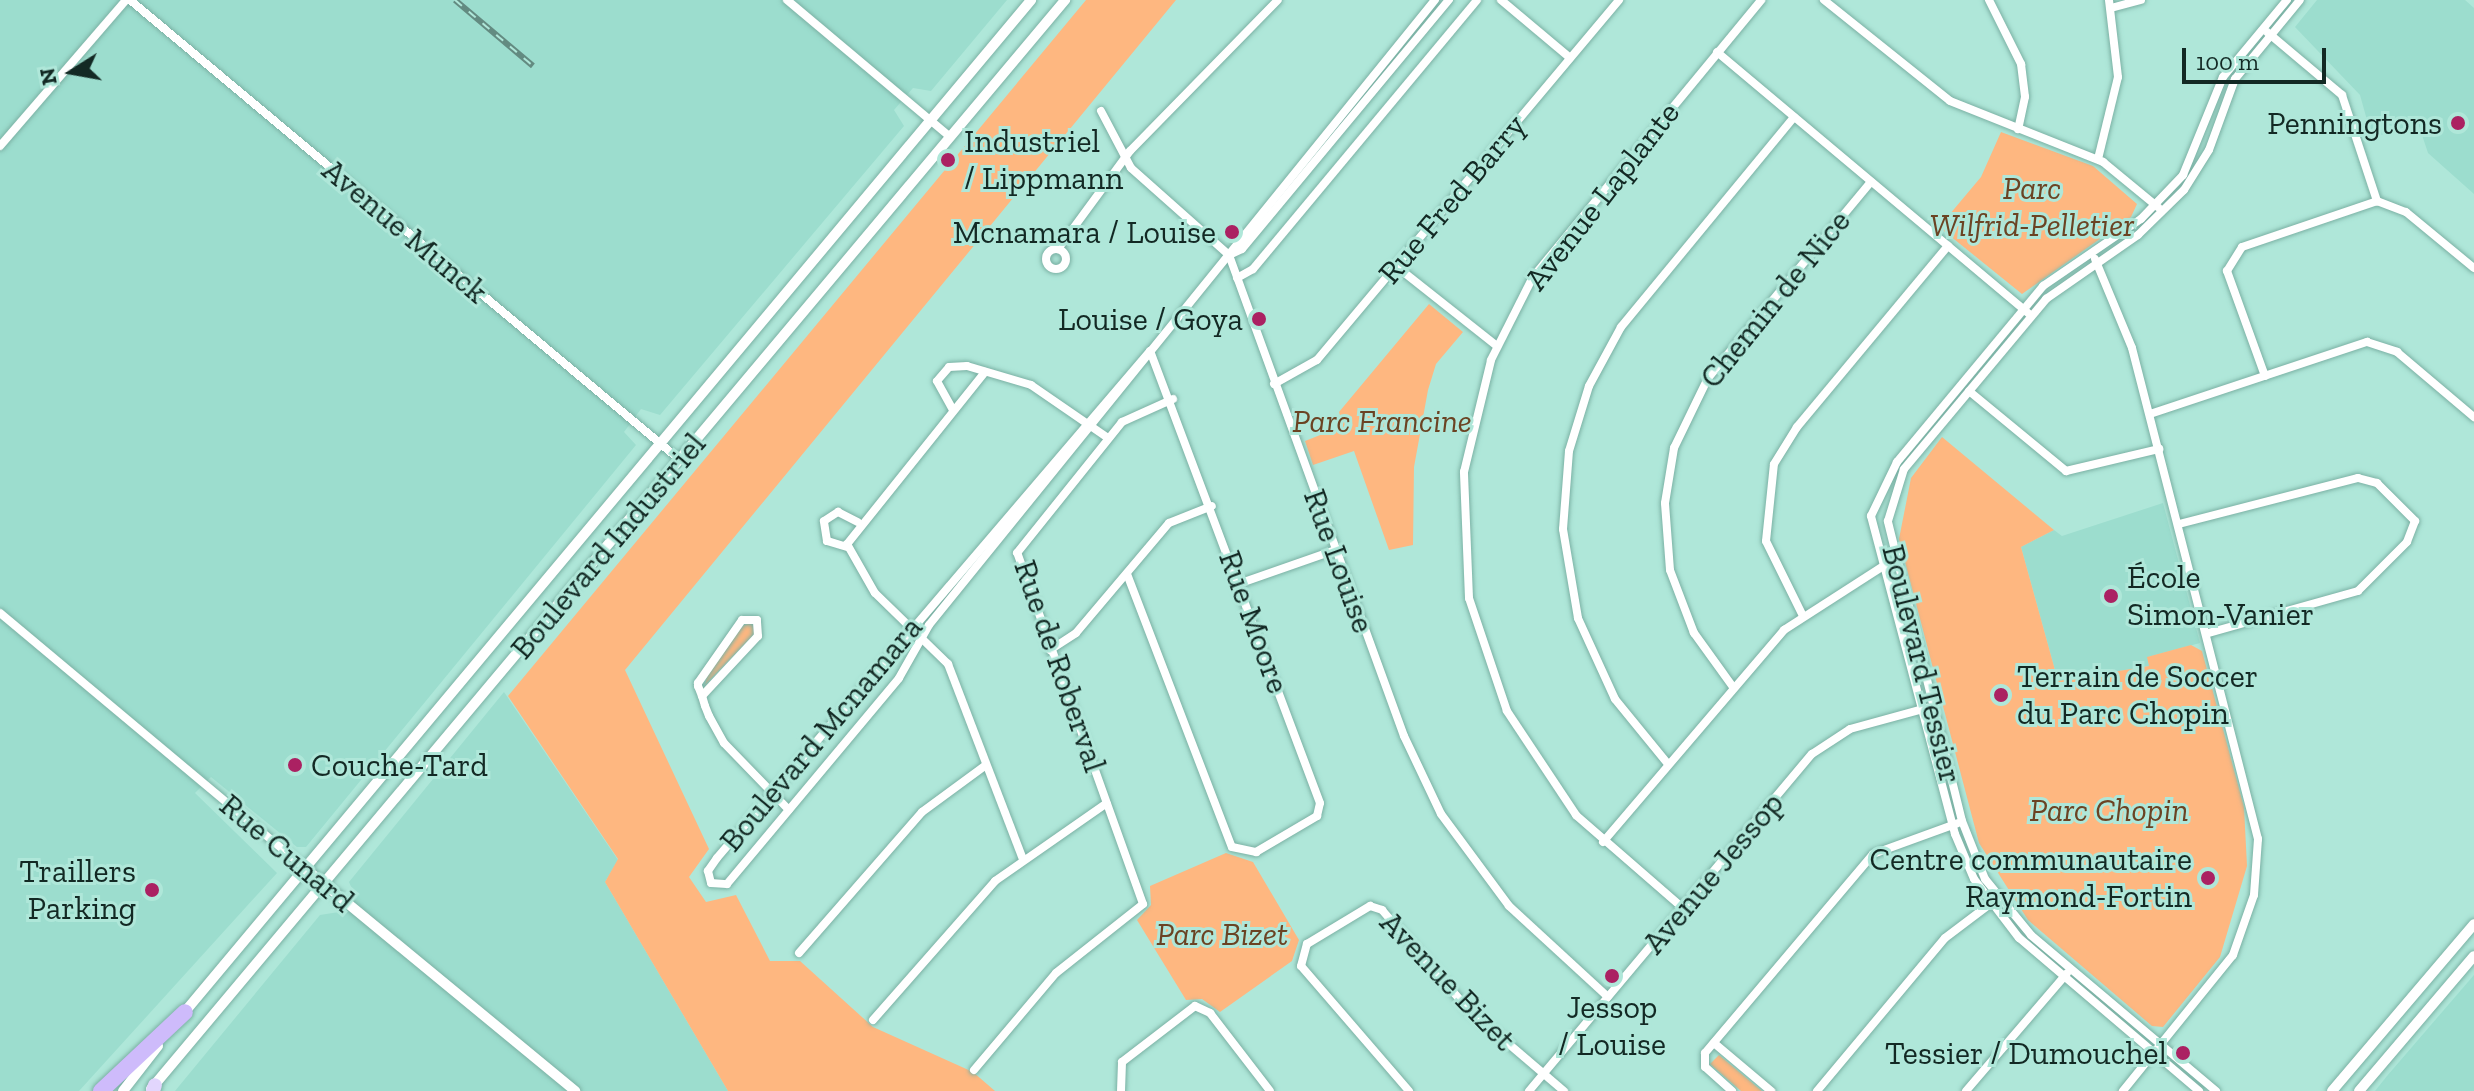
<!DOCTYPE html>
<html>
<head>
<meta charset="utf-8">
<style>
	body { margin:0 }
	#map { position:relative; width:2474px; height:1091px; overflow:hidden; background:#afe7d9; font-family:"Zilla Slab",serif }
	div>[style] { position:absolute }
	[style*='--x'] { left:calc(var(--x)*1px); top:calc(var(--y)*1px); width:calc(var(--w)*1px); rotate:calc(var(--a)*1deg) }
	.built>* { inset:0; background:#9cddce }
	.green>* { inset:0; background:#feb780 }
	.roads { filter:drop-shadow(0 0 2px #7bb1a4) drop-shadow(0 0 2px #7bb1a4) }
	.minor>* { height:8px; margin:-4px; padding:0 4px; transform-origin:4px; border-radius:4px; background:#fff }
	.minor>.ring { margin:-4px; padding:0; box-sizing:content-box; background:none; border:8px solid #fff; border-radius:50% }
	.tertiary>* { height:10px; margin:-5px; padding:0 5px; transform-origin:5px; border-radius:5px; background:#fff }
	.primary>* { height:14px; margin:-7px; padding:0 7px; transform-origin:7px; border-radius:7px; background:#e2d6fd }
	.motorway>* { height:16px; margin:-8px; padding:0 8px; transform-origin:8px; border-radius:8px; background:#cebbfb }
	.rail>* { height:6px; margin-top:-3px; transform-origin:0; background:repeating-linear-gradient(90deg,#afe7d9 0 9px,#638b81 0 18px); box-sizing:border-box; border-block:2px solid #638b81 }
	.dots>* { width:22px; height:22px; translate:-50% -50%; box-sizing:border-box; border:4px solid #afe7d9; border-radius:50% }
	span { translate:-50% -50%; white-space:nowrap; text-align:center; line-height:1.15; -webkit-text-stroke:6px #afe7d9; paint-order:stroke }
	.poi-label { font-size:32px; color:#132924 }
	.right { translate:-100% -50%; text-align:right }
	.left { translate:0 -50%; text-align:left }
	.park-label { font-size:32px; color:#6b4323; font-style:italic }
	.street-label { font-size:32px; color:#132924 }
	.north { position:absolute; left:32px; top:32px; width:80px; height:80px; -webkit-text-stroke:6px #afe7d9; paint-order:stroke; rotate:259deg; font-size:22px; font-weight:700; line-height:32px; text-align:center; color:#132924 }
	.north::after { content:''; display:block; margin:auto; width:28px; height:36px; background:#132924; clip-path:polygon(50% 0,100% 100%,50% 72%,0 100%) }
	.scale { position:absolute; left:2182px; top:48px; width:144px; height:36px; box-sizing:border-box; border:4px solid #132924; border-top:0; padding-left:10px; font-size:24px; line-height:28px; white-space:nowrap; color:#132924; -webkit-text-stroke:6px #afe7d9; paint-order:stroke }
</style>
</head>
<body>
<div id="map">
	<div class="built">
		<div style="clip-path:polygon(0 0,1007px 0,931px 91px,913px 88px,894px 110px,904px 126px,660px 415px,641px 409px,624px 432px,636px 445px,306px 847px,297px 847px,211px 777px,195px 793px,277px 873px,79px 1091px,0 1091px)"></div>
		<div style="clip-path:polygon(2317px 0,2465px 0,2474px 8px,2474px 194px,2428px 153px,2418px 123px,2372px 138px,2360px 95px,2295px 27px)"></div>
		<div style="clip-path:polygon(2163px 503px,2200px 643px,2148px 657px,2149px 666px,2058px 681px,2021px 547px,2054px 530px,2062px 536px)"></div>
		<div style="clip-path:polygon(504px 692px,618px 860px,605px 882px,728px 1091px,175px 1091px,320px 915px,339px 912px,353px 891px,349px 882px)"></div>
		<div style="clip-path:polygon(2474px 975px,2474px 1091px,2375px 1091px,2387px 1076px)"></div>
	</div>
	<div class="green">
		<div style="clip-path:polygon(1086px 0,1176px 0,625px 670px,709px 849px,689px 877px,706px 902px,736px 895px,770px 961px,800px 961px,873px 1027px,973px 1072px,995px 1091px,728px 1091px,605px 882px,618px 859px,508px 696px)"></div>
		<div style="clip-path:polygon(2001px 132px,2093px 166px,2137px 204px,2131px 217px,2022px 294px,1939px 227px,1981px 177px)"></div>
		<div style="clip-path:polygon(1429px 304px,1463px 332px,1436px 364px,1428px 390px,1414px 467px,1413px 545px,1389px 550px,1354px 451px,1313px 465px,1305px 441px,1343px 426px,1339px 412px)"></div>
		<div style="clip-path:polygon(1942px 437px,2054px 530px,2021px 547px,2058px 681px,2149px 666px,2147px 657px,2191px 645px,2202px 651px,2244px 807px,2247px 866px,2220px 957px,2163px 1027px,2152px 1026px,2028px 920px,1979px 843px,1899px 539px,1911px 478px)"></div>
		<div style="clip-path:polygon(744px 625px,752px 623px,755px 633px,705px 685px,709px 666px)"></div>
		<div style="clip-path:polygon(1226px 853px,1253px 862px,1299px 940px,1292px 961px,1220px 1012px,1202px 999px,1186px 1000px,1137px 920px,1151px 905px,1150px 886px)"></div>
		<div style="clip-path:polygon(1719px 1055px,1762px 1091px,1741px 1091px,1710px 1064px)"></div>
	</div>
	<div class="roads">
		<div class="minor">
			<div style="--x:130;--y:0;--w:717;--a:39.91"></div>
			<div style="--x:787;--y:0;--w:213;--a:40"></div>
			<div style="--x:1501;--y:0;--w:90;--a:40"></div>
			<div style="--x:1824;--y:0;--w:161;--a:38.7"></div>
			<div style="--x:1950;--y:101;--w:165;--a:21.7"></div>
			<div style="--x:2103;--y:162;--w:72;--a:39.4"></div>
			<div style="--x:1989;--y:0;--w:72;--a:63.4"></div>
			<div style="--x:2021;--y:64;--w:33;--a:83"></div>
			<div style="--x:2025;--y:97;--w:33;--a:102"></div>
			<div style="--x:2111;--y:8;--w:31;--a:-15"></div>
			<div style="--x:2267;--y:32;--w:98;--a:40"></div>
			<div style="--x:2342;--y:95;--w:112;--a:71.7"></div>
			<div style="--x:1717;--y:52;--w:406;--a:40"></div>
			<div style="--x:1101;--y:111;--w:64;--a:62.2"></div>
			<div style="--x:1131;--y:168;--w:131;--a:41.6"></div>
			<div style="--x:1229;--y:255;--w:512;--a:70.01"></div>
			<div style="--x:1404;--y:736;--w:86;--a:64.6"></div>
			<div style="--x:1441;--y:814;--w:114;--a:53.5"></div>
			<div style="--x:1509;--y:906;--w:134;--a:42.6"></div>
			<div style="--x:0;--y:146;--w:193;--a:-49.2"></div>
			<div style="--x:2098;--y:159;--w:84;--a:-76.3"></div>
			<div style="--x:2118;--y:77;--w:78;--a:-96.7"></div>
			<div class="ring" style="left:1046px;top:249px;width:12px;height:12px"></div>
			<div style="--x:1058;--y:249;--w:122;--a:-53.7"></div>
			<div style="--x:1130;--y:151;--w:211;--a:-45.6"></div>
			<div style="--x:1229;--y:255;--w:14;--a:-25"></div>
			<div style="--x:1242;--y:249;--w:324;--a:-50.3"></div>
			<div style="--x:2095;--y:259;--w:96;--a:67.4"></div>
			<div style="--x:2132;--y:348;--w:507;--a:75.61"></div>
			<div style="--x:2258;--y:839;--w:56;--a:94.1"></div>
			<div style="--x:2254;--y:895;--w:64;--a:109.3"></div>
			<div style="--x:2233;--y:955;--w:175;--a:129"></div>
			<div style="--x:1396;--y:266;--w:129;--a:38.4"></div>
			<div style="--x:1237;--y:278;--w:18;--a:-29"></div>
			<div style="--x:1253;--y:269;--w:350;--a:-50.2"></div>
			<div style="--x:1150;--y:351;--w:667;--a:130.5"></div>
			<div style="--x:717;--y:858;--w:16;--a:125"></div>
			<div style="--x:708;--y:871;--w:12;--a:76"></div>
			<div style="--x:711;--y:883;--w:16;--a:4"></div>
			<div style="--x:727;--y:884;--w:268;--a:-50.1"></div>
			<div style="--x:899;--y:678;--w:61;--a:-60.5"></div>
			<div style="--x:929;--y:625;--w:804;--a:-51.01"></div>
			<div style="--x:985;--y:372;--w:221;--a:128.7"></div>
			<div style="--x:847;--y:544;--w:56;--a:60.3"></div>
			<div style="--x:875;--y:593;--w:102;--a:44.2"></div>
			<div style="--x:948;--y:664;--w:207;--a:69"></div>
			<div style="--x:2265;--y:376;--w:112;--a:-109.9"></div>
			<div style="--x:2227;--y:271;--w:28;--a:-58"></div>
			<div style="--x:2242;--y:247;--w:143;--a:-18.8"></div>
			<div style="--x:2377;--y:201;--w:31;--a:21"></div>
			<div style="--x:2406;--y:212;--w:88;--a:39.5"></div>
			<div style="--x:1274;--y:384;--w:49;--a:-29.2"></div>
			<div style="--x:1317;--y:360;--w:470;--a:-50"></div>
			<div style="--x:1969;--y:391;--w:126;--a:39.5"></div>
			<div style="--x:2066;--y:471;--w:96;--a:-13.3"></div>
			<div style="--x:953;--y:410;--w:33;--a:-119"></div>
			<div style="--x:937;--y:381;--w:18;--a:-49"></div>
			<div style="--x:949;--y:367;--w:18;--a:-3"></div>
			<div style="--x:967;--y:366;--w:67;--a:16.5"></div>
			<div style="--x:1031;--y:385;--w:93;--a:34.5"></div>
			<div style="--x:2150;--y:414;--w:229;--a:-18.4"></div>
			<div style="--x:2367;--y:342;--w:32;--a:18"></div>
			<div style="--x:2397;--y:352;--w:101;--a:40.2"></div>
			<div style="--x:2179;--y:524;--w:185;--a:-14.4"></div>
			<div style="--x:2358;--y:478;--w:20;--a:15"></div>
			<div style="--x:2377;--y:483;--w:54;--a:45"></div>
			<div style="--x:2415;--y:521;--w:22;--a:111"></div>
			<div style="--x:2407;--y:542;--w:69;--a:135"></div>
			<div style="--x:2358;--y:591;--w:155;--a:164.3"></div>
			<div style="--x:847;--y:547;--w:21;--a:-163"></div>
			<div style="--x:827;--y:541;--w:20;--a:-99"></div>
			<div style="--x:824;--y:521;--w:17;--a:-33"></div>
			<div style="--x:838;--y:512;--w:22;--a:27"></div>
			<div style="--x:1127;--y:574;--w:292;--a:69"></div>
			<div style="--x:1232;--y:847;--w:25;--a:12"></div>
			<div style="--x:1256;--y:852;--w:71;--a:-30.5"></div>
			<div style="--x:1317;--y:816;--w:13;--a:-77"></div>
			<div style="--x:1320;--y:803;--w:483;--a:-110.6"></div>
			<div style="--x:1241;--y:583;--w:100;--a:-19.3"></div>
			<div style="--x:0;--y:613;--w:399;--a:39.9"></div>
			<div style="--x:1802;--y:614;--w:81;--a:-116.3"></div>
			<div style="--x:1766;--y:541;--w:77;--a:-84.1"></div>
			<div style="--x:1774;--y:464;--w:44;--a:-58.1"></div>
			<div style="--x:1797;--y:427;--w:236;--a:-50.2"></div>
			<div style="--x:1050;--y:650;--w:31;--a:-33"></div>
			<div style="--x:1076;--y:633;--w:144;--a:-49.8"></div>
			<div style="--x:1169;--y:523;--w:46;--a:-21.6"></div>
			<div style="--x:1733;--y:687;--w:67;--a:-125.8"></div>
			<div style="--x:1694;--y:633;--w:67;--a:-110.9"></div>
			<div style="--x:1670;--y:570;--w:67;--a:-94.3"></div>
			<div style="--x:1665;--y:503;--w:56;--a:-80.7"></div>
			<div style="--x:1674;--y:448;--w:78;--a:-64.1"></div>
			<div style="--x:1708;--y:378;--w:255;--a:-50.3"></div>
			<div style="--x:702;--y:696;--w:82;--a:-47"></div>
			<div style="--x:758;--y:636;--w:16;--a:-94"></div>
			<div style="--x:757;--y:620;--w:15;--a:180"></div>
			<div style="--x:742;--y:620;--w:77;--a:124.9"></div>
			<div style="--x:698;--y:683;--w:3;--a:90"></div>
			<div style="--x:698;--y:686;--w:11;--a:68"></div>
			<div style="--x:702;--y:696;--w:10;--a:73"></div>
			<div style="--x:705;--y:706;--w:11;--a:68"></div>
			<div style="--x:709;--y:716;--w:31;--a:61"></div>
			<div style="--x:724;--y:743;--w:93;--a:45.9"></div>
			<div style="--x:1668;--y:764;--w:84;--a:-129.2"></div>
			<div style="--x:1615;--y:699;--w:89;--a:-114.6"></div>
			<div style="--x:1578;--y:618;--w:90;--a:-99.6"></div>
			<div style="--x:1563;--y:529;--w:78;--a:-85.6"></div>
			<div style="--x:1569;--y:451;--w:68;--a:-72.9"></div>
			<div style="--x:1589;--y:386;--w:67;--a:-61.5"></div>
			<div style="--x:1621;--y:327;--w:272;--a:-50.5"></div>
			<div style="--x:1603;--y:842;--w:279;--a:-49.5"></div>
			<div style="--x:1784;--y:630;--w:120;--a:-32.8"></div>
			<div style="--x:1684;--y:909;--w:143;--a:-139"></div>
			<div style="--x:1576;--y:815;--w:125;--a:-123.6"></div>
			<div style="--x:1507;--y:711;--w:119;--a:-108.6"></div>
			<div style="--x:1469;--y:598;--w:126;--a:-92.3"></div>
			<div style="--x:1464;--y:472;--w:115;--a:-76.4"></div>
			<div style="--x:1491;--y:360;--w:93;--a:-63.2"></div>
			<div style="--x:1533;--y:277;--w:359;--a:-50.5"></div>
			<div style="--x:799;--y:953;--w:187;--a:-48.9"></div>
			<div style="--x:922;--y:812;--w:79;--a:-36.3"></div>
			<div style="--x:873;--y:1020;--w:185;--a:-48.7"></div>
			<div style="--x:995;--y:881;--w:136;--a:-34.9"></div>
			<div style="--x:1714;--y:1043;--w:75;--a:40.1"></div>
			<div style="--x:974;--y:1070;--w:127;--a:-49.8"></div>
			<div style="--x:1056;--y:973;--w:111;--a:-38.4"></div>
			<div style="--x:1143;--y:904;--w:373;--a:-109.7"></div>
			<div style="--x:1017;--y:553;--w:168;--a:-51.3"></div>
			<div style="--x:1122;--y:422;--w:56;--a:-24.3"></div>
			<div style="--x:1121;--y:1091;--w:29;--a:-88"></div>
			<div style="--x:1122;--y:1062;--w:92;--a:-37.5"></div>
			<div style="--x:1195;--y:1006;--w:17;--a:25"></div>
			<div style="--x:1210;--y:1013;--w:98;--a:52.4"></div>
			<div style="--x:1409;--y:1091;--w:165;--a:-130.8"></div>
			<div style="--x:1301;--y:966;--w:23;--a:-75"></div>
			<div style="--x:1307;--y:944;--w:74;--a:-31.1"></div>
			<div style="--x:1370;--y:906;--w:13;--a:18"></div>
			<div style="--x:1382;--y:910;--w:133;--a:49"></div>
			<div style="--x:1469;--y:1010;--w:125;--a:40.5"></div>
			<div style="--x:1529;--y:1091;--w:440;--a:-50"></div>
			<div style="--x:1812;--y:754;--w:45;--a:-33.3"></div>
			<div style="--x:1850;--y:729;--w:80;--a:-15.3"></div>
			<div style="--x:1732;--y:1091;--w:36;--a:-138"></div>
			<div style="--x:1705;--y:1067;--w:14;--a:-90"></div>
			<div style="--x:1705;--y:1053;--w:260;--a:-49.8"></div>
			<div style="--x:1873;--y:854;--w:90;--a:-20"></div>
			<div style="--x:1817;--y:1091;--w:199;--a:-50.1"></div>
			<div style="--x:1945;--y:938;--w:61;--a:-37.1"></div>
			<div style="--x:1966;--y:1091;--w:155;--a:-49.4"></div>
			<div style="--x:2199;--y:1091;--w:236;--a:-139.6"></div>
			<div style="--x:2019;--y:938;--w:74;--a:-127.3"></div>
			<div style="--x:1974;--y:879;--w:49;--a:-112.9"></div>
			<div style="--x:1955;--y:834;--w:329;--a:-104.8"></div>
			<div style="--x:1871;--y:516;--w:60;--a:-64.3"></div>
			<div style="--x:1897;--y:462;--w:229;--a:-50.3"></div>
			<div style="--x:2043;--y:286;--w:119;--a:-34.4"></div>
			<div style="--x:2141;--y:219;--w:61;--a:-46.3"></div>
			<div style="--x:2183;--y:175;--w:106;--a:-67.8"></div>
			<div style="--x:2223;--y:77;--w:100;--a:-50.3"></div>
			<div style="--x:2216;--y:1091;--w:242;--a:-139.9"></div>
			<div style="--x:2031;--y:935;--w:72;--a:-129.4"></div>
			<div style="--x:1985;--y:879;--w:62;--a:-111.6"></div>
			<div style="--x:1962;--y:821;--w:309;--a:-103.9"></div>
			<div style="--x:1888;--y:521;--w:54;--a:-72.9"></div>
			<div style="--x:1904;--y:469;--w:222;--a:-50.1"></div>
			<div style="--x:2046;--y:299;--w:112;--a:-34.8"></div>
			<div style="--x:2138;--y:235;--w:64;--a:-44.4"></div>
			<div style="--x:2184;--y:190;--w:47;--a:-58"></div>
			<div style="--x:2209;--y:150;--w:76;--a:-69.9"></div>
			<div style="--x:2235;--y:79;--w:102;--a:-50.6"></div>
		</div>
		<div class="tertiary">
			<div style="--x:306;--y:869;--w:349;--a:39.5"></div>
			<div style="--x:183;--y:1014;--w:1322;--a:-50.09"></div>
			<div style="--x:151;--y:1089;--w:1422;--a:-49.99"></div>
			<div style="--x:123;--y:1091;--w:57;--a:-52.1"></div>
			<div style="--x:2332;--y:1091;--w:219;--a:-49.6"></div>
			<div style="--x:2359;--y:1091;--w:177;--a:-49.6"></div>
		</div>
		<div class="primary">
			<div style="--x:153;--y:1091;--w:6;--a:-72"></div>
		</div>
		<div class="motorway">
			<div style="--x:101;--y:1091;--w:115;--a:-43.2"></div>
		</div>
	</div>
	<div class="rail">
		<div style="--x:455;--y:0;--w:102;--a:40.2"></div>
	</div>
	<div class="dots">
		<div style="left:2458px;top:123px;background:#ab2162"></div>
		<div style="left:948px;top:160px;background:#ab2162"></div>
		<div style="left:1232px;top:232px;background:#ab2162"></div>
		<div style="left:1259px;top:319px;background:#ab2162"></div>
		<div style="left:2111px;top:596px;background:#ab2162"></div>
		<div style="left:2001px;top:695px;background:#ab2162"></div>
		<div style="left:295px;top:765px;background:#ab2162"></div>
		<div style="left:2208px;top:878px;background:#ab2162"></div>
		<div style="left:152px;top:890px;background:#ab2162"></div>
		<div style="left:1612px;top:976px;background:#ab2162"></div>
		<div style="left:2183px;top:1053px;background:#ab2162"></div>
	</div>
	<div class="poi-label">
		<span class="right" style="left:2442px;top:123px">Penningtons</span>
		<span class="left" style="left:964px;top:160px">Industriel<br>/ Lippmann</span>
		<span class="right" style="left:1216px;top:232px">Mcnamara / Louise</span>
		<span class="right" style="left:1243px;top:319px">Louise / Goya</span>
		<span class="left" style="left:2127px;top:596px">École<br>Simon-Vanier</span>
		<span class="left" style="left:2017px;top:695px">Terrain de Soccer<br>du Parc Chopin</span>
		<span class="left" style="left:311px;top:765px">Couche-Tard</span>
		<span class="right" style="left:2192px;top:878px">Centre communautaire<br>Raymond-Fortin</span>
		<span class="right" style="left:136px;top:890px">Traillers<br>Parking</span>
		<span style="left:1612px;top:1026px">Jessop<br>/ Louise</span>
		<span class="right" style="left:2167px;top:1053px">Tessier / Dumouchel</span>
	</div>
	<div class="park-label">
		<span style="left:2032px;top:207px">Parc<br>Wilfrid-Pelletier</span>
		<span style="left:1382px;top:421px">Parc Francine</span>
		<span style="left:2109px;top:810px">Parc Chopin</span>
		<span style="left:1222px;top:934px">Parc Bizet</span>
	</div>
	<div class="street-label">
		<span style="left:1602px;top:196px;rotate:-52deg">Avenue Laplante</span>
		<span style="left:1452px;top:199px;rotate:-50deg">Rue Fred Barry</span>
		<span style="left:405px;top:231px;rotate:40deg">Avenue Munck</span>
		<span style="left:1775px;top:299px;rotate:-51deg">Chemin de Nice</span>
		<span style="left:608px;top:546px;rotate:-50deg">Boulevard Industriel</span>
		<span style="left:1339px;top:561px;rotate:70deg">Rue Louise</span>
		<span style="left:1254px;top:622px;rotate:70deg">Rue Moore</span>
		<span style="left:1922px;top:664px;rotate:76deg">Boulevard Tessier</span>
		<span style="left:1060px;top:666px;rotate:71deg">Rue de Roberval</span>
		<span style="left:821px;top:734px;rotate:-50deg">Boulevard Mcnamara</span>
		<span style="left:287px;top:853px;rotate:40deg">Rue Cunard</span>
		<span style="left:1713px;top:873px;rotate:-50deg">Avenue Jessop</span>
		<span style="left:1448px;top:981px;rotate:46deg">Avenue Bizet</span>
	</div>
	<div class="north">N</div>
	<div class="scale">100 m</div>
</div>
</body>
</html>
